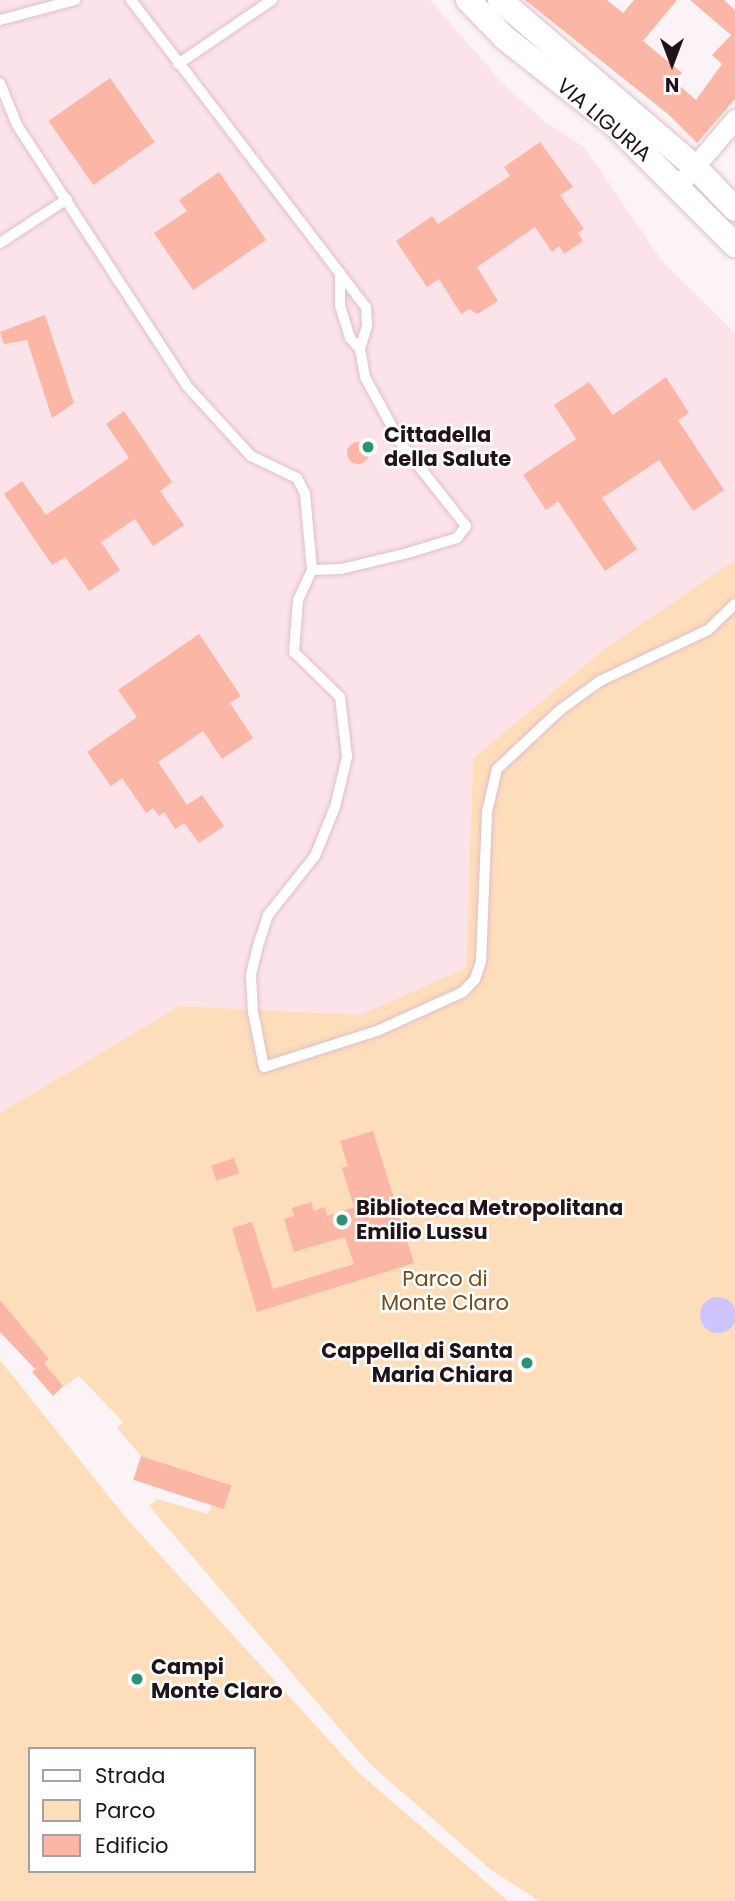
<!DOCTYPE html>
<html>
<head>
<meta charset="utf-8">
<style>
	body { margin:0 }
	#map { position:relative; width:735px; height:1901px; overflow:hidden; background:#fbf3f5; font-family:Poppins,sans-serif }
	div>[style] { position:absolute }
	[style*='--x'] { left:calc(var(--x)*1px); top:calc(var(--y)*1px); width:calc(var(--w)*1px); rotate:calc(var(--a)*1deg) }
	.built>* { inset:0; background:#fce3ea }
	.green>* { inset:0; background:#feddbb }
	.water>* { inset:0; background:#ccc3ff }
	.round { border-radius:50% }
	.building>* { inset:0; background:#fbb6a6; transform-origin:0 0 }
	.roads { filter:drop-shadow(0 0 2px #e0bfc8) drop-shadow(0 0 2px #e0bfc8) }
	.service>* { height:10px; margin:-5px; padding:0 5px; transform-origin:5px; border-radius:5px; background:#fff }
	.minor>* { height:19px; margin:-9.5px; padding:0 9.5px; transform-origin:9.5px; border-radius:9.5px; background:#fff }
	.tertiary>* { height:24px; margin:-12px; padding:0 12px; transform-origin:12px; border-radius:12px; background:#fff }
	.dots>* { width:19px; height:19px; translate:-50% -50%; box-sizing:border-box; border:4px solid #fff; border-radius:50% }
	span { translate:-50% -50%; white-space:nowrap; text-align:center; line-height:1.15; -webkit-text-stroke:5px #fff; paint-order:stroke }
	.street-label { font-size:21px; color:#201418 }
	.poi-label { font-size:21px; color:#201418; font-weight:700 }
	.left { translate:0 -50%; text-align:left }
	.right { translate:-100% -50%; text-align:right }
	.park-label { font-size:21px; color:#724b1d }
	.legend { position:absolute; left:28px; top:1747px; width:228px; height:126px; box-sizing:border-box; background:#fff; border:2px solid #a6a1a3; margin:0; padding:9px 12px; list-style:none; font-size:21px; color:#201418 }
	.legend li { display:flex; align-items:center; gap:14px; height:35px }
	.legend b { width:35px; border:2px solid #a6a1a3 }
	.north { position:absolute; left:637px; top:28px; width:70px; height:70px; -webkit-text-stroke:5px #fff; paint-order:stroke; rotate:180deg; font-size:19px; font-weight:700; line-height:28px; text-align:center; color:#201418 }
	.north::after { content:''; display:block; margin:auto; width:24px; height:32px; background:#201418; clip-path:polygon(50% 0,100% 100%,50% 72%,0 100%) }
</style>
</head>
<body>
<div id="map">
	<div class="built">
		<div style="clip-path:polygon(0 0,430px 0,504px 85px,544px 121px,584px 147px,662px 261px,735px 333px,735px 560px,607px 647px,473px 758px,466px 968px,360px 1015px,179px 1006px,0 1113px)"></div>
	</div>
	<div class="green">
		<div style="clip-path:polygon(735px 560px,735px 1901px,539px 1901px,490px 1869px,369px 1763px,149px 1506px,157px 1499px,208px 1514px,212px 1506px,223px 1509px,231px 1485px,141px 1456px,117px 1428px,123px 1422px,79px 1376px,60px 1389px,63px 1386px,44px 1363px,49px 1359px,0 1300px,0 1113px,179px 1006px,360px 1015px,466px 968px,473px 758px,607px 647px)"></div>
		<div style="clip-path:polygon(evenodd,0 1360px,126px 1518px,359px 1773px,508px 1901px,0 1901px,0 1360px,30px 1749px,254px 1749px,254px 1871px,30px 1871px,30px 1749px)"></div>
	</div>
	<div class="water">
		<div class="round" style="left:700px;top:1297px;width:36px;height:36px"></div>
	</div>
	<div class="building">
		<div style="clip-path:polygon(525px 0,607px 0,623px 13px,634px 0,677px 0,643px 41px,682px 73px,674px 81px,696px 100px,722px 64px,712px 55px,731px 35px,690px 0,724px 0,735px 10px,735px 99px,697px 143px,668px 114px)"></div>
		<div style="left:110px;top:78px;width:78px;height:75px;rotate:55deg"></div>
		<div style="clip-path:polygon(540px 142px,573px 187px,560px 195px,584px 229px,578px 233px,583px 241px,564px 254px,559px 246px,552px 252px,535px 227px,477px 267px,498px 301px,477px 314px,469px 309px,461px 314px,439px 279px,427px 287px,396px 241px,432px 216px,438px 224px,510px 176px,504px 167px)"></div>
		<div style="clip-path:polygon(219px 172px,266px 240px,193px 290px,154px 233px,187px 211px,179px 200px)"></div>
		<div style="clip-path:polygon(45px 315px,74px 403px,52px 418px,27px 340px,4px 344px,0 332px)"></div>
		<div style="clip-path:polygon(666px 377px,689px 413px,678px 420px,724px 490px,693px 511px,659px 460px,602px 498px,637px 549px,605px 571px,558px 501px,546px 510px,523px 475px,576px 439px,554px 405px,589px 382px,613px 415px)"></div>
		<div style="clip-path:polygon(124px 411px,172px 482px,160px 491px,184px 525px,153px 546px,135px 519px,101px 542px,120px 570px,89px 591px,65px 557px,52px 565px,4px 494px,22px 481px,46px 515px,129px 458px,106px 424px)"></div>
		<div class="round" style="left:347px;top:442px;width:22px;height:22px"></div>
		<div style="clip-path:polygon(199px 634px,241px 696px,230px 703px,253px 738px,222px 759px,203px 731px,158px 762px,187px 805px,202px 795px,224px 826px,199px 843px,184px 823px,175px 829px,164px 812px,159px 816px,153px 808px,146px 813px,122px 778px,111px 786px,87px 752px,137px 717px,118px 690px)"></div>
		<div style="clip-path:polygon(373px 1131px,414px 1263px,257px 1312px,232px 1228px,252px 1222px,273px 1289px,354px 1264px,345px 1237px,294px 1252px,284px 1219px,294px 1216px,292px 1208px,311px 1202px,314px 1211px,325px 1207px,327px 1216px,354px 1207px,342px 1168px,348px 1166px,340px 1141px)"></div>
		<div style="left:234px;top:1158px;width:16px;height:24px;rotate:72deg"></div>
		<div style="clip-path:polygon(0 1300px,49px 1359px,44px 1363px,63px 1386px,53px 1396px,32px 1372px,39px 1366px,35px 1369px,0 1332px)"></div>
		<div style="left:141px;top:1456px;width:95px;height:25px;rotate:18deg"></div>
	</div>
	<div class="roads">
		<div class="service">
			<div style="--x:131;--y:0;--w:387;--a:52.6"></div>
			<div style="--x:366;--y:307;--w:19;--a:87"></div>
			<div style="--x:367;--y:326;--w:24;--a:107"></div>
			<div style="--x:0;--y:20;--w:78;--a:-14.9"></div>
			<div style="--x:178;--y:64;--w:114;--a:-34.2"></div>
			<div style="--x:0;--y:83;--w:45;--a:68"></div>
			<div style="--x:17;--y:125;--w:311;--a:56.9"></div>
			<div style="--x:187;--y:386;--w:95;--a:47.6"></div>
			<div style="--x:251;--y:456;--w:51;--a:25.6"></div>
			<div style="--x:297;--y:478;--w:18;--a:63"></div>
			<div style="--x:305;--y:494;--w:76;--a:84.7"></div>
			<div style="--x:0;--y:243;--w:80;--a:-33.3"></div>
			<div style="--x:312;--y:570;--w:33;--a:115"></div>
			<div style="--x:298;--y:600;--w:52;--a:94.4"></div>
			<div style="--x:294;--y:652;--w:64;--a:44.4"></div>
			<div style="--x:340;--y:697;--w:60;--a:83.3"></div>
			<div style="--x:347;--y:757;--w:51;--a:103.5"></div>
			<div style="--x:335;--y:807;--w:53;--a:112.2"></div>
			<div style="--x:315;--y:856;--w:75;--a:128.5"></div>
			<div style="--x:268;--y:915;--w:28;--a:108"></div>
			<div style="--x:259;--y:942;--w:34;--a:104"></div>
			<div style="--x:251;--y:975;--w:37;--a:87"></div>
			<div style="--x:253;--y:1012;--w:56;--a:78.7"></div>
			<div style="--x:264;--y:1067;--w:119;--a:-17.7"></div>
			<div style="--x:377;--y:1031;--w:94;--a:-24.4"></div>
			<div style="--x:463;--y:992;--w:18;--a:-47"></div>
			<div style="--x:475;--y:979;--w:18;--a:-71"></div>
			<div style="--x:481;--y:962;--w:150;--a:-87.7"></div>
			<div style="--x:487;--y:812;--w:44;--a:-76.9"></div>
			<div style="--x:497;--y:769;--w:86;--a:-43.1"></div>
			<div style="--x:560;--y:710;--w:49;--a:-35.9"></div>
			<div style="--x:600;--y:681;--w:119;--a:-25.3"></div>
			<div style="--x:708;--y:630;--w:37;--a:-44"></div>
			<div style="--x:312;--y:570;--w:29;--a:-2"></div>
			<div style="--x:341;--y:569;--w:69;--a:-13.4"></div>
			<div style="--x:408;--y:553;--w:51;--a:-17"></div>
			<div style="--x:457;--y:538;--w:15;--a:-53"></div>
			<div style="--x:466;--y:526;--w:103;--a:-128.3"></div>
			<div style="--x:402;--y:445;--w:77;--a:-118.6"></div>
			<div style="--x:365;--y:377;--w:28;--a:-100"></div>
			<div style="--x:360;--y:349;--w:15;--a:-132"></div>
			<div style="--x:350;--y:338;--w:34;--a:-107"></div>
			<div style="--x:340;--y:306;--w:33;--a:-90"></div>
		</div>
		<div class="minor">
			<div style="--x:678;--y:186;--w:88;--a:-49.6"></div>
		</div>
		<div class="tertiary">
			<div style="--x:468;--y:0;--w:53;--a:45.8"></div>
			<div style="--x:505;--y:38;--w:140;--a:38.3"></div>
			<div style="--x:615;--y:125;--w:170;--a:45"></div>
			<div style="--x:500;--y:0;--w:255;--a:40.6"></div>
			<div style="--x:694;--y:166;--w:59;--a:46.4"></div>
		</div>
	</div>
	<div class="dots">
		<div style="left:368px;top:447px;background:#279475"></div>
		<div style="left:342px;top:1220px;background:#279475"></div>
		<div style="left:527px;top:1363px;background:#279475"></div>
		<div style="left:137px;top:1679px;background:#279475"></div>
	</div>
	<div class="street-label">
		<span style="left:604px;top:120px;rotate:40deg">VIA LIGURIA</span>
	</div>
	<div class="poi-label">
		<span class="left" style="left:384px;top:447px">Cittadella<br>della Salute</span>
		<span class="left" style="left:356px;top:1220px">Biblioteca Metropolitana<br>Emilio Lussu</span>
		<span class="right" style="left:513px;top:1363px">Cappella di Santa<br>Maria Chiara</span>
		<span class="left" style="left:151px;top:1679px">Campi<br>Monte Claro</span>
	</div>
	<div class="park-label">
		<span style="left:445px;top:1291px">Parco di<br>Monte Claro</span>
	</div>
	<ul class="legend">
	<li><b style="height:9px;background:#fff"></b>Strada</li>
	<li><b style="height:19px;background:#feddbb"></b>Parco</li>
	<li><b style="height:19px;background:#fbb6a6"></b>Edificio</li>
	</ul>
	<div class="north">N</div>
</div>
</body>
</html>
